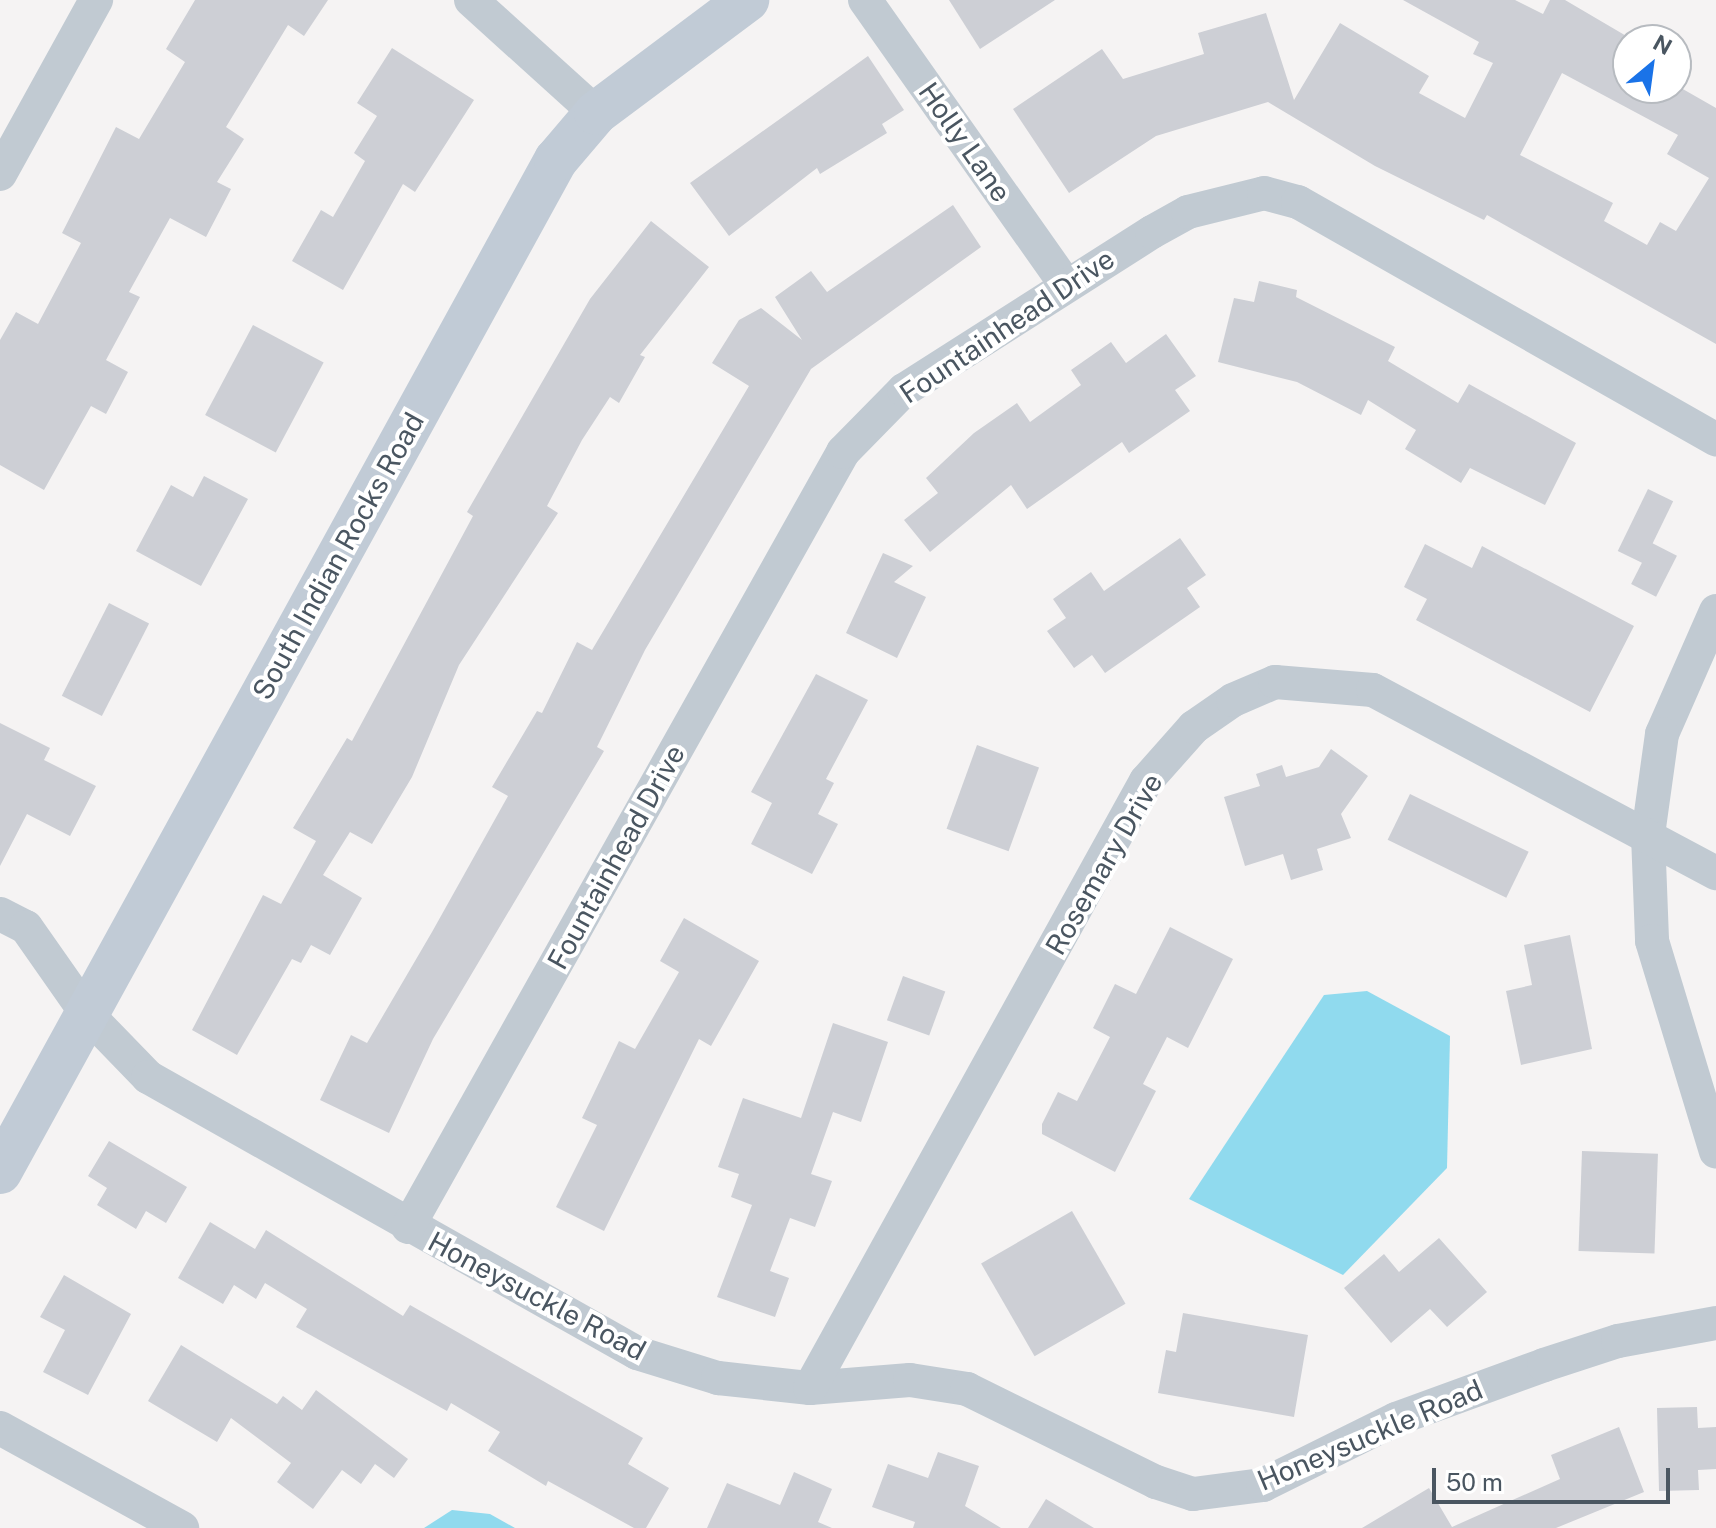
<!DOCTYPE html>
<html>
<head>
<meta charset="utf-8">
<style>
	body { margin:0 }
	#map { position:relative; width:1716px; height:1528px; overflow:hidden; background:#f5f3f3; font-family:"Public Sans",sans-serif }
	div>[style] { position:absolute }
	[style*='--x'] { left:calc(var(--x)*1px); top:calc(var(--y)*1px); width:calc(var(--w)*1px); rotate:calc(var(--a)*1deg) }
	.water>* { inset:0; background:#90daee }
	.building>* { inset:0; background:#cdcfd5; transform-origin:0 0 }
	.street>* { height:34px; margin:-17px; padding:0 17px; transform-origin:17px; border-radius:17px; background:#c1cad2 }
	.secondary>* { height:44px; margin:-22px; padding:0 22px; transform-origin:22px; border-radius:22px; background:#c1cbd6 }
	span { translate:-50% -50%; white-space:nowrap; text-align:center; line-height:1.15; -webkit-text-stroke:8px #fff; paint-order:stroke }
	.street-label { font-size:28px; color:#4a5661 }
	.north { position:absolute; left:1612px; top:24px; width:80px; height:80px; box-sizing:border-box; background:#fff; border:2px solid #b7bbc0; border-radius:50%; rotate:29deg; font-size:22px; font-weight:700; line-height:32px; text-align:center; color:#4a5661 }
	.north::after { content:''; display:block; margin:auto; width:28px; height:36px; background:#1a73e8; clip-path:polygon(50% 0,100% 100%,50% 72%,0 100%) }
	.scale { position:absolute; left:1432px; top:1468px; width:238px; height:36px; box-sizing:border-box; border:4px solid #4a5661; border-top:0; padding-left:10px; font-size:24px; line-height:28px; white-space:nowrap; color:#4a5661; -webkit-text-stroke:6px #fff; paint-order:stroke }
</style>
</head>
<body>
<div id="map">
	<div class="water">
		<div style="clip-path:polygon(1367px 991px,1450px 1036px,1447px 1168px,1343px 1275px,1189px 1199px,1324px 995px)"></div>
		<div style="clip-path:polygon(452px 1510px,490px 1514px,515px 1528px,424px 1528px)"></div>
	</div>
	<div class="building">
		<div style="clip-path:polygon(195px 0,328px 0,304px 36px,288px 25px,226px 127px,244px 139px,217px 182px,231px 189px,206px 237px,170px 218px,129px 292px,140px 297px,106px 360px,128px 372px,106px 414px,91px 406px,44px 490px,0 465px,0 340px,16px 312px,38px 324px,81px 243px,62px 233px,116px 127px,139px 139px,185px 62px,166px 49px)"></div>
		<div style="clip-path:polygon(949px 0,1055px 0,980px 49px)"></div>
		<div style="clip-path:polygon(evenodd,1403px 0,1515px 0,1543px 14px,1550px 0,1565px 0,1628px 37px,1628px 88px,1681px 88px,1716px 108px,1716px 344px,1487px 215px,1484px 220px,1375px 166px,1268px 102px,1156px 136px,1069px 193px,1013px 109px,1102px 49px,1123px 79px,1204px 54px,1198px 33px,1266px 13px,1294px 100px,1340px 23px,1429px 76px,1419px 93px,1465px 118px,1493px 63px,1473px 54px,1479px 42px,1403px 0,1562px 73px,1678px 135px,1667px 154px,1709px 178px,1676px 231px,1660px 222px,1647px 245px,1604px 221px,1613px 203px,1520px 155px,1562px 73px)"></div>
		<div style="clip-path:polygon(392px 48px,474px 100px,415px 192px,403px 184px,343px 290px,292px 261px,321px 210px,333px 217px,365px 161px,354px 153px,377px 116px,357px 103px)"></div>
		<div style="clip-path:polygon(868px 56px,904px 110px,882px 124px,887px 133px,820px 174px,817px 168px,729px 236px,690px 183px)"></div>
		<div style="clip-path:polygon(953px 205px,981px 247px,811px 369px,645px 650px,597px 747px,604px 751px,433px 1039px,389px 1133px,320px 1100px,351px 1035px,367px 1043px,432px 932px,508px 796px,492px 787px,537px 711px,542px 713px,577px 642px,592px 650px,749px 386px,712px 363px,739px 320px,761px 308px,802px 340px,775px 297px,811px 271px,827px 292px)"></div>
		<div style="clip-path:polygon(651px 221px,709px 267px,640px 355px,645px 357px,619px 403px,610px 397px,582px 440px,547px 506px,558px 513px,459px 665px,412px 777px,372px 844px,350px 832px,323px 875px,362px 898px,330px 955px,311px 945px,301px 963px,292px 959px,237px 1055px,192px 1030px,263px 895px,281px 904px,316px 841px,293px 828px,347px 738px,352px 741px,473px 516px,467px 512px,590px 299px)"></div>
		<div style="clip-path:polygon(1259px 281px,1297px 290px,1296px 297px,1395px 347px,1388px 361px,1458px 403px,1469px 384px,1576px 443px,1545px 505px,1470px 468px,1461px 483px,1405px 449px,1416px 430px,1368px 400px,1361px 415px,1297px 382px,1218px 362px,1234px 298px,1254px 302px)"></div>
		<div style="left:253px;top:325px;width:80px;height:102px;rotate:28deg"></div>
		<div style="clip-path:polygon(1166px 334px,1196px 376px,1175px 390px,1190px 411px,1129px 453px,1122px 442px,1027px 509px,1011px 485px,930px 552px,904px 520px,938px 493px,926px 478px,974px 433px,1017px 403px,1030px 422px,1081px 385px,1071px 370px,1111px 342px,1126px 363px)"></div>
		<div style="clip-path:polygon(204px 476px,248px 499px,201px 586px,136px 551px,171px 485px,193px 497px)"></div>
		<div style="left:1648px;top:489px;width:28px;height:69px;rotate:26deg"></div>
		<div style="clip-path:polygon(1180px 538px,1206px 575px,1187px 588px,1200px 607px,1105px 673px,1092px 655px,1074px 668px,1047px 631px,1066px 618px,1053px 599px,1091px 572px,1104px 591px)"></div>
		<div style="left:1652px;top:543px;width:28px;height:46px;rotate:27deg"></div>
		<div style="clip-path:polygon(1425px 544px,1472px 568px,1482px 546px,1634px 626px,1590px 712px,1416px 620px,1427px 599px,1404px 587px)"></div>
		<div style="clip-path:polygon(883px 553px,913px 566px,894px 582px,926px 597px,897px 658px,846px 633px)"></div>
		<div style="left:109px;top:603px;width:45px;height:104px;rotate:27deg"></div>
		<div style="clip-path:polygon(816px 674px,868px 700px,826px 779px,834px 783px,818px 814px,838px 824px,812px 874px,751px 844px,772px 803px,751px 792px)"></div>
		<div style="clip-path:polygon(0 723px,50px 748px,44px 760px,96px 786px,70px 836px,27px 814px,0 866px)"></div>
		<div style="left:977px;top:745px;width:66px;height:89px;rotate:20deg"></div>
		<div style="clip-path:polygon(1331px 749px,1368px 776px,1341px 814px,1351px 838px,1317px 849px,1323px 870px,1291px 880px,1283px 854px,1245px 866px,1224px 797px,1260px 786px,1256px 774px,1282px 765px,1286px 777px,1319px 767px)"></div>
		<div style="left:1410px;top:794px;width:132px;height:51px;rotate:26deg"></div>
		<div style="clip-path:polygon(684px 918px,759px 961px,711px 1046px,699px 1039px,604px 1231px,556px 1207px,597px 1125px,582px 1118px,619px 1041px,635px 1049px,679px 972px,660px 961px)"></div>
		<div style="clip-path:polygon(1170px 927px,1233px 959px,1188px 1048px,1167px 1037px,1143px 1084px,1156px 1091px,1115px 1172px,1042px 1134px,1042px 1124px,1058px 1092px,1077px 1101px,1110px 1037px,1093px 1028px,1115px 984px,1136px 994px)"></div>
		<div style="clip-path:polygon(1570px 935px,1592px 1049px,1521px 1065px,1506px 991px,1532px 985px,1524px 945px)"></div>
		<div style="left:903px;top:976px;width:45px;height:47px;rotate:20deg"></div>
		<div style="clip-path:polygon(833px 1023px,888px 1042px,861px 1122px,833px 1112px,811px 1174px,832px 1181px,815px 1227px,790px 1218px,770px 1271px,789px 1278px,775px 1317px,717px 1297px,752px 1205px,731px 1197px,739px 1174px,718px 1167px,743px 1098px,801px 1118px)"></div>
		<div style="clip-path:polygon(109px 1141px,187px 1187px,166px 1223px,146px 1211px,136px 1229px,97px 1205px,107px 1188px,88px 1176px)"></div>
		<div style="left:1582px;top:1151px;width:76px;height:100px;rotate:2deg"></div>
		<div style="left:1072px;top:1211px;width:107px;height:105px;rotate:60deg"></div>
		<div style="clip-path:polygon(210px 1222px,255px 1249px,266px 1230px,403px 1316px,410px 1305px,643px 1438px,628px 1464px,669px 1488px,646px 1528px,634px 1528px,548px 1481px,546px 1486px,488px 1451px,500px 1432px,451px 1403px,447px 1411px,296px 1327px,307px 1309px,265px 1283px,256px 1299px,234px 1285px,223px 1304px,178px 1278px)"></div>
		<div style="clip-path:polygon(1439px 1238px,1487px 1292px,1447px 1327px,1430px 1309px,1391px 1343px,1344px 1288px,1384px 1254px,1399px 1272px)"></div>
		<div style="clip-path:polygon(64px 1275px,131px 1314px,88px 1395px,43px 1372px,65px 1330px,40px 1317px)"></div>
		<div style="clip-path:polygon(1183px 1313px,1308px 1335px,1294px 1417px,1158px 1393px,1166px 1350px,1176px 1352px)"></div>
		<div style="clip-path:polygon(181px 1345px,277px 1404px,283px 1396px,302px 1410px,316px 1390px,408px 1459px,394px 1478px,375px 1464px,361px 1484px,342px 1470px,313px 1509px,277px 1482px,291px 1463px,231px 1418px,217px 1442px,148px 1401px)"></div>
		<div style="clip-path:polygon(1697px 1407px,1698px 1428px,1716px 1427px,1716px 1469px,1698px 1470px,1699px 1490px,1659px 1491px,1657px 1408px)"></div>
		<div style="clip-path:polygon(1619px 1427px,1644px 1492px,1556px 1528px,1362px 1528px,1429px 1488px,1452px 1527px,1560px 1479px,1551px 1455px)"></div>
		<div style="clip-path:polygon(938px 1452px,979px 1466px,965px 1506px,1001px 1528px,913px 1528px,915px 1522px,872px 1507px,888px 1464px,928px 1478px)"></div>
		<div style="clip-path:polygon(794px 1472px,832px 1489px,818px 1522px,832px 1528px,707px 1528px,727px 1483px,780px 1505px)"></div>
		<div style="clip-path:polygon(1046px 1499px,1094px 1528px,1028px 1528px)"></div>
	</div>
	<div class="street">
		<div style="--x:471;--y:0;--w:169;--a:42.1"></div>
		<div style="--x:865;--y:0;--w:349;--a:54.8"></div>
		<div style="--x:0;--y:174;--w:199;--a:-61.1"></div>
		<div style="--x:1716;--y:611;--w:134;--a:113.7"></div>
		<div style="--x:1662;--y:734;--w:102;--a:97.9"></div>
		<div style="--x:1648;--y:835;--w:106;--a:87.8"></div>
		<div style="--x:1652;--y:941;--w:220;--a:73.1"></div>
		<div style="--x:0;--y:914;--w:29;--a:27"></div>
		<div style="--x:26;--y:927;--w:106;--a:55"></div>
		<div style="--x:87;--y:1014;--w:88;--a:45.9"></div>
		<div style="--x:148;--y:1077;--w:562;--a:29.44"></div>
		<div style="--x:637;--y:1353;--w:85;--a:17.2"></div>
		<div style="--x:718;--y:1378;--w:93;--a:6.2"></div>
		<div style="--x:810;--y:1388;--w:100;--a:-4.6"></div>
		<div style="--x:910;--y:1380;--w:58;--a:9"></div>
		<div style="--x:967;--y:1389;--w:211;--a:26.2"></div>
		<div style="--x:1156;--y:1482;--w:39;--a:18"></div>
		<div style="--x:1193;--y:1494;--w:71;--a:-7.3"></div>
		<div style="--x:1263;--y:1485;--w:148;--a:-26.4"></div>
		<div style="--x:1396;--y:1419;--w:158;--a:-20"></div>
		<div style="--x:1544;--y:1365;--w:78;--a:-18"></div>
		<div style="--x:1618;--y:1341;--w:100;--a:-10.4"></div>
		<div style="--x:408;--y:1227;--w:889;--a:-60.69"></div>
		<div style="--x:843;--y:452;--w:87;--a:-45.5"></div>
		<div style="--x:904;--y:390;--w:294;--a:-32.5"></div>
		<div style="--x:1152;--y:232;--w:41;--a:-29.1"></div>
		<div style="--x:1188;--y:212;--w:78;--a:-14"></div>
		<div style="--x:1264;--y:193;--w:35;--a:15"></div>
		<div style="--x:1298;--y:202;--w:481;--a:29.6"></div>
		<div style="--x:810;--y:1388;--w:694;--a:-61.03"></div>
		<div style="--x:1146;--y:781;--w:72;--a:-48.4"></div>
		<div style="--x:1194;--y:727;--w:47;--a:-34.7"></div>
		<div style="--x:1233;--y:700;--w:46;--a:-23.2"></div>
		<div style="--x:1275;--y:682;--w:98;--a:4.7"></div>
		<div style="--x:1373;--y:690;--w:389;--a:28.1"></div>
		<div style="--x:0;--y:1428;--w:208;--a:28.8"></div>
	</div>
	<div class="secondary">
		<div style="--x:0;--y:1172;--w:1155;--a:-61.22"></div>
		<div style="--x:556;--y:160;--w:62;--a:-49.6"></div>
		<div style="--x:596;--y:113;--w:189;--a:-36.8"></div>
	</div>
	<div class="street-label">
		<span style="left:965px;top:142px;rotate:55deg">Holly Lane</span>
		<span style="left:1007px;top:326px;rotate:-34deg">Fountainhead Drive</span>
		<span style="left:338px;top:556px;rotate:-61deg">South Indian Rocks Road</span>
		<span style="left:616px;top:857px;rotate:-61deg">Fountainhead Drive</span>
		<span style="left:1104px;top:864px;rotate:-60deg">Rosemary Drive</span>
		<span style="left:537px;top:1296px;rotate:28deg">Honeysuckle Road</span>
		<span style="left:1370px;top:1435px;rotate:-23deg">Honeysuckle Road</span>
	</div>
	<div class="north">N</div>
	<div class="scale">50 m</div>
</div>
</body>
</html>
